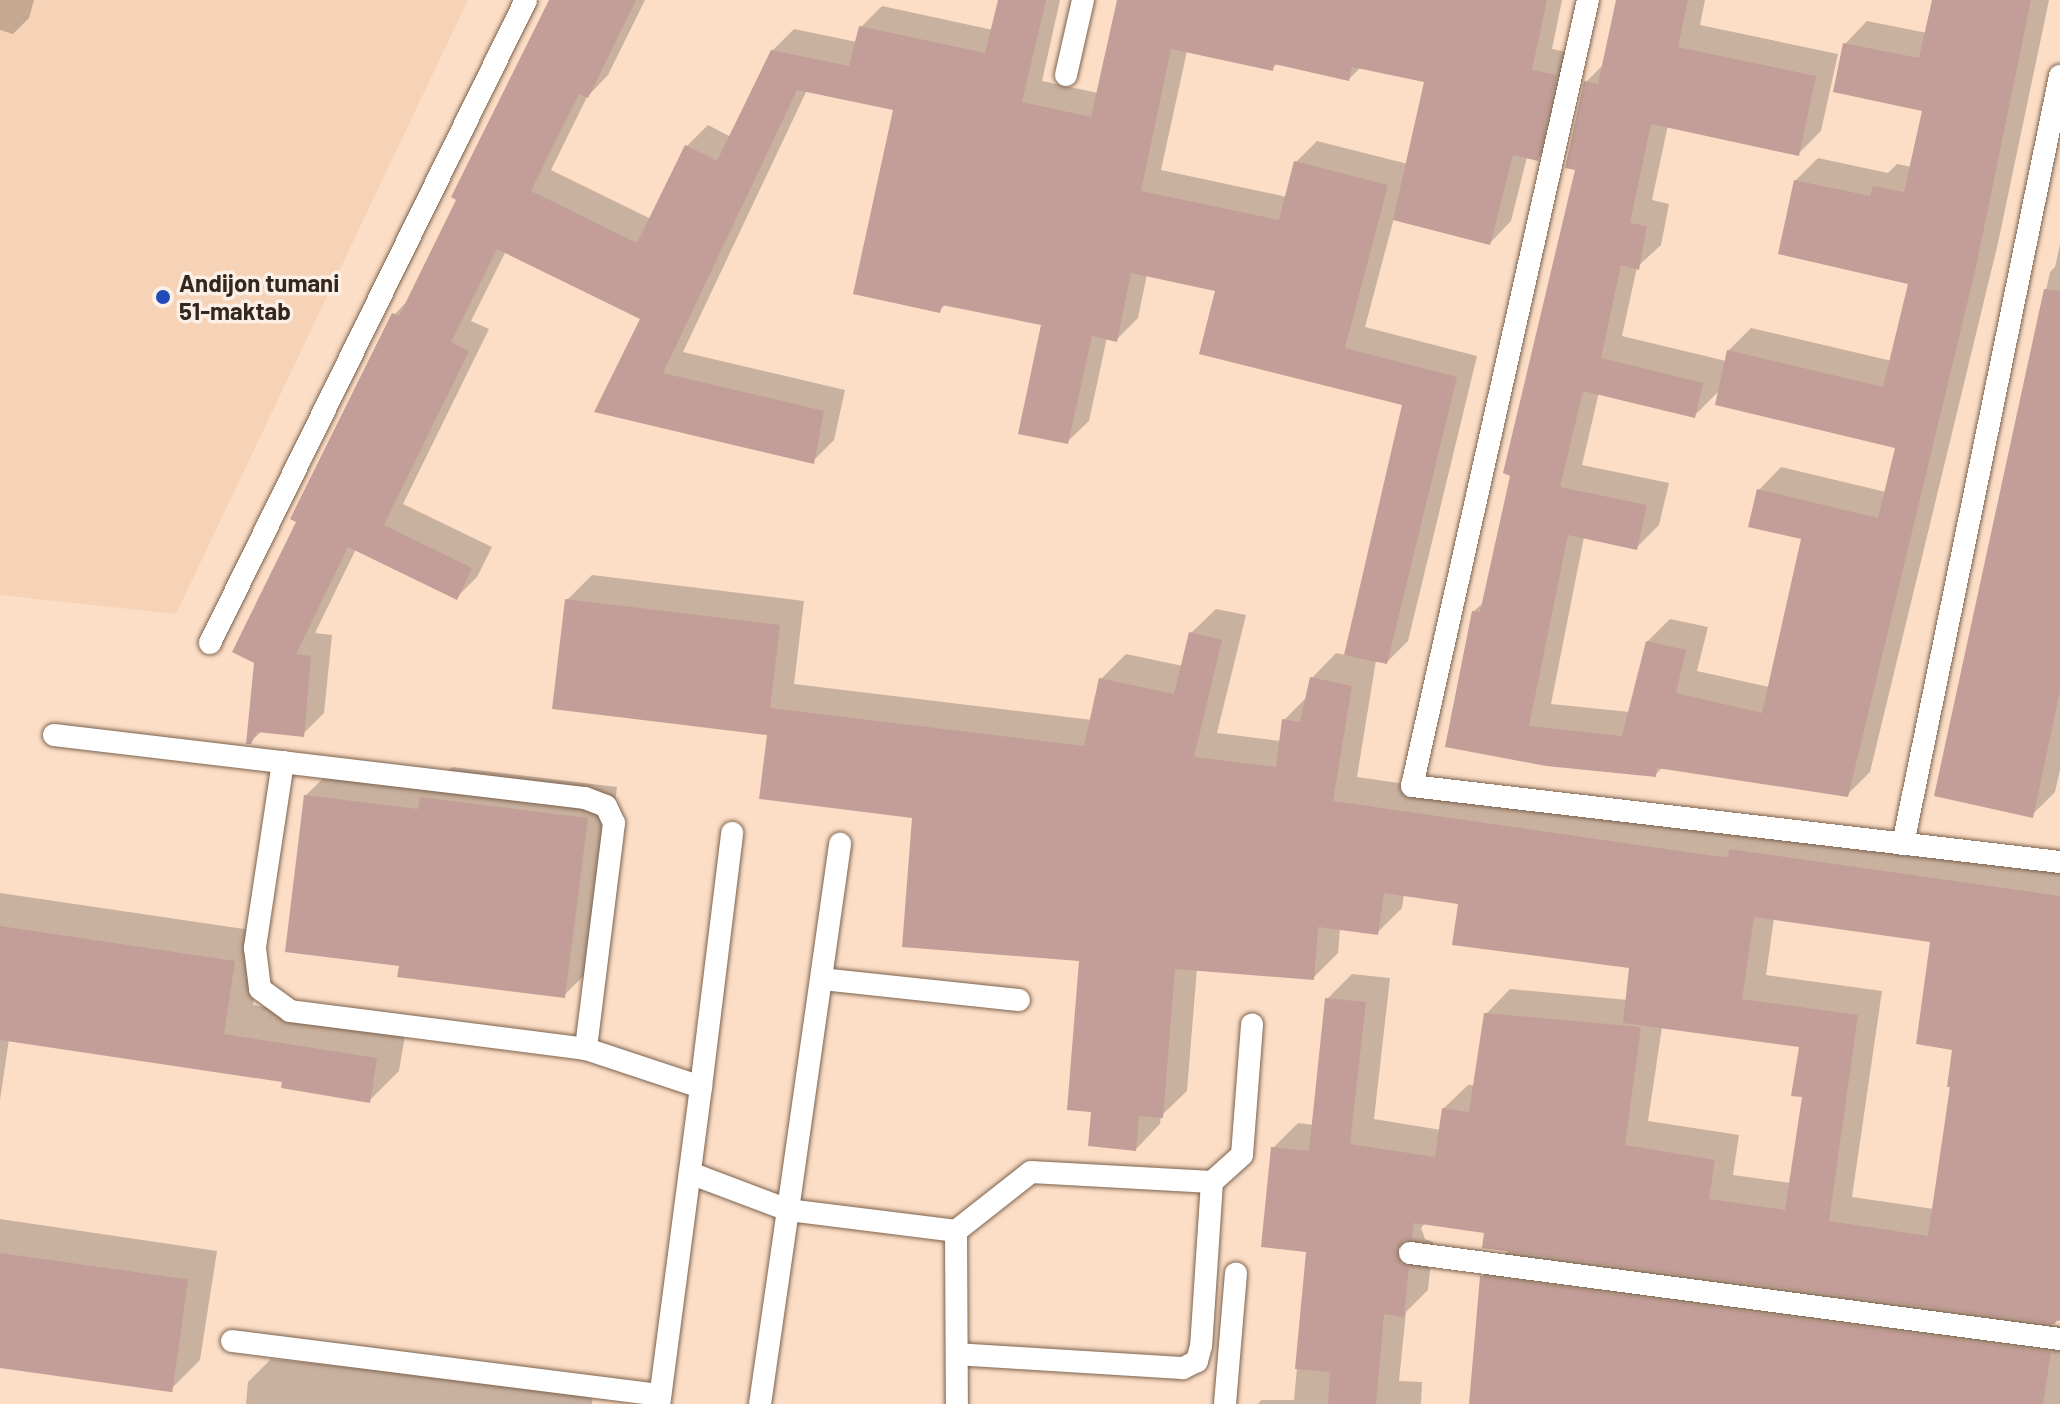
<!DOCTYPE html>
<html>
<head>
<meta charset="utf-8">
<style>
	body { margin:0 }
	#map { position:relative; width:2060px; height:1404px; overflow:hidden; background:#fcdec7; font-family:Barlow,sans-serif }
	div>[style] { position:absolute }
	[style*='--x'] { left:calc(var(--x)*1px); top:calc(var(--y)*1px); width:calc(var(--w)*1px); rotate:calc(var(--a)*1deg) }
	.built>* { inset:0; background:#f6d2b6 }
	.shadow>* { inset:0; background:#0003 }
	.building>* { inset:0; background:#c39e98; transform-origin:0 0 }
	.roads { filter:drop-shadow(0 0 2px #7c624d) drop-shadow(0 0 2px #7c624d) }
	.service>* { height:22px; margin:-11px; padding:0 11px; transform-origin:11px; border-radius:11px; background:#fff }
	.dots>* { width:22px; height:22px; translate:-50% -50%; box-sizing:border-box; border:4px solid #fbefe6; border-radius:50% }
	span { translate:-50% -50%; white-space:nowrap; text-align:center; line-height:1.15; -webkit-text-stroke:7px #fbefe6; paint-order:stroke }
	.poi-label { font-size:24px; color:#33281f; font-weight:700 }
	.left { translate:0 -50%; text-align:left }
</style>
</head>
<body>
<div id="map">
	<div class="built">
		<div style="clip-path:polygon(0 0,468px 0,176px 614px,0 595px)"></div>
	</div>
	<div class="shadow">
		<div style="clip-path:polygon(0 0,34px 0,29px 18px,13px 34px,0 30px)"></div>
		<div style="clip-path:polygon(evenodd,551px 0,645px 0,608px 75px,587px 97px,551px 170px,651px 219px,686px 147px,708px 125px,731px 137px,772px 51px,794px 29px,857px 42px,861px 27px,882px 6px,993px 30px,1000px 0,1060px 0,1042px 81px,1098px 93px,1118px 0,1562px 0,1552px 49px,1577px 54px,1558px 138px,1537px 159px,1527px 157px,1511px 221px,1490px 243px,1394px 218px,1365px 327px,1477px 356px,1408px 641px,1387px 662px,1376px 660px,1357px 777px,1739px 832px,2060px 868px,2060px 1319px,2052px 1325px,2060px 1326px,2060px 1404px,1566px 1404px,1482px 1277px,1509px 1250px,1486px 1231px,1426px 1222px,1421px 1228px,1425px 1239px,1433px 1242px,1428px 1290px,1406px 1312px,1399px 1381px,1422px 1382px,1421px 1404px,1258px 1404px,1261px 1400px,1294px 1400px,1308px 1250px,1273px 1148px,1298px 1123px,1314px 1125px,1327px 999px,1352px 974px,1390px 978px,1374px 1119px,1441px 1130px,1443px 1109px,1468px 1085px,1475px 1085px,1486px 1014px,1510px 989px,1628px 1000px,1631px 966px,1460px 902px,1404px 894px,1402px 908px,1377px 933px,1340px 928px,1338px 953px,1313px 978px,1197px 968px,1187px 1091px,1161px 1116px,1160px 1124px,1136px 1149px,1093px 1110px,1081px 959px,915px 816px,769px 733px,567px 600px,592px 575px,804px 601px,794px 684px,1092px 720px,1101px 679px,1126px 654px,1183px 666px,1191px 633px,1216px 609px,1246px 615px,1217px 733px,1281px 741px,1284px 720px,1308px 696px,1312px 678px,1336px 653px,1346px 655px,1405px 404px,1218px 289px,1147px 274px,1138px 318px,1117px 339px,1107px 337px,1089px 421px,1067px 442px,1044px 324px,946px 304px,940px 310px,895px 109px,807px 90px,683px 352px,845px 390px,834px 440px,813px 461px,597px 410px,642px 318px,506px 251px,471px 321px,489px 329px,403px 504px,492px 547px,477px 577px,456px 598px,356px 549px,315px 633px,332px 635px,324px 713px,303px 734px,262px 731px,250px 742px,299px 521px,394px 315px,410px 298px,551px 0,1187px 51px,1272px 69px,1278px 63px,1349px 79px,1361px 67px,1427px 81px,1408px 164px,1317px 141px,1296px 162px,1287px 197px,1161px 170px,1187px 51px,551px 0,1774px 918px,1933px 940px,1955px 1048px,1934px 1209px,1852px 1197px,1882px 991px,1766px 975px,1774px 918px,551px 0,1662px 1027px,1801px 1046px,1804px 1095px,1791px 1183px,1733px 1175px,1739px 1135px,1648px 1121px,1662px 1027px)"></div>
		<div style="clip-path:polygon(evenodd,1618px 0,1705px 0,1700px 25px,1838px 54px,1821px 131px,1798px 154px,1668px 125px,1652px 200px,1669px 204px,1661px 245px,1637px 267px,1622px 336px,1726px 361px,1728px 351px,1751px 328px,1892px 361px,1911px 283px,1795px 181px,1818px 158px,1888px 173px,1897px 164px,1912px 167px,1924px 110px,1845px 44px,1867px 21px,1927px 33px,1934px 0,2049px 0,1998px 243px,1870px 772px,1847px 795px,1663px 767px,1655px 775px,1447px 745px,1473px 612px,1485px 601px,1577px 169px,1586px 82px,1604px 64px,1618px 0,1720px 390px,1897px 446px,1886px 492px,1781px 467px,1759px 490px,1803px 538px,1769px 687px,1697px 671px,1708px 627px,1670px 619px,1647px 642px,1630px 712px,1551px 704px,1584px 537px,1636px 548px,1659px 525px,1669px 483px,1582px 465px,1599px 392px,1695px 415px,1720px 390px)"></div>
		<div style="clip-path:polygon(2060px 244px,2060px 770px,2055px 792px,2032px 815px,1937px 794px,2050px 272px,2055px 267px)"></div>
		<div style="clip-path:polygon(337px 765px,442px 778px,452px 767px,617px 787px,595px 965px,564px 995px,401px 965px,306px 795px)"></div>
		<div style="clip-path:polygon(0 893px,264px 932px,253px 1005px,406px 1029px,399px 1071px,369px 1101px,284px 1080px,9px 1039px,0 1100px)"></div>
		<div style="clip-path:polygon(0 1219px,217px 1251px,200px 1360px,170px 1390px,0 1365px)"></div>
		<div style="clip-path:polygon(271px 1359px,593px 1392px,592px 1404px,246px 1404px,248px 1382px)"></div>
	</div>
	<div class="building">
		<div style="clip-path:polygon(549px 0,636px 0,588px 98px,579px 94px,531px 191px,637px 243px,685px 145px,717px 161px,771px 50px,849px 66px,859px 26px,985px 53px,998px 0,1046px 0,1022px 102px,1091px 117px,1117px 0,1547px 0,1532px 70px,1557px 75px,1538px 161px,1513px 155px,1490px 245px,1393px 220px,1424px 82px,1352px 67px,1349px 81px,1274px 64px,1273px 71px,1171px 49px,1141px 191px,1279px 220px,1294px 161px,1388px 185px,1345px 348px,1457px 377px,1387px 664px,1344px 655px,1402px 405px,1199px 354px,1215px 291px,1131px 273px,1117px 342px,1092px 336px,1068px 444px,1018px 434px,1041px 325px,942px 305px,940px 313px,853px 294px,893px 110px,797px 90px,663px 373px,824px 411px,814px 464px,594px 412px,640px 319px,497px 249px,451px 342px,469px 351px,384px 525px,472px 568px,457px 600px,348px 547px,296px 654px,311px 656px,304px 737px,257px 732px,251px 744px,246px 744px,254px 663px,232px 652px,296px 522px,290px 519px,392px 313px,399px 316px,456px 200px,451px 197px)"></div>
		<div style="clip-path:polygon(1616px 0,1688px 0,1678px 47px,1816px 76px,1799px 156px,1651px 124px,1630px 223px,1647px 226px,1639px 270px,1621px 265px,1601px 358px,1703px 383px,1695px 418px,1583px 391px,1560px 487px,1647px 505px,1637px 550px,1568px 535px,1529px 726px,1622px 736px,1646px 641px,1686px 650px,1676px 693px,1762px 713px,1801px 539px,1748px 527px,1757px 489px,1878px 518px,1895px 448px,1715px 405px,1727px 350px,1883px 387px,1908px 284px,1778px 254px,1794px 180px,1870px 196px,1873px 186px,1904px 192px,1922px 111px,1833px 92px,1843px 43px,1919px 58px,1932px 0,2031px 0,1976px 267px,1848px 797px,1657px 768px,1656px 777px,1546px 766px,1445px 747px,1472px 611px,1480px 612px,1510px 476px,1503px 473px,1575px 170px,1565px 168px,1584px 81px,1598px 84px)"></div>
		<div style="clip-path:polygon(2044px 289px,2060px 291px,2060px 691px,2033px 818px,1934px 796px)"></div>
		<div style="clip-path:polygon(evenodd,565px 599px,780px 625px,770px 708px,1084px 746px,1099px 678px,1174px 694px,1189px 632px,1222px 640px,1194px 757px,1276px 767px,1282px 719px,1300px 722px,1310px 677px,1352px 686px,1333px 801px,1714px 856px,1728px 857px,1729px 849px,2060px 896px,2060px 1321px,2056px 1320px,2055px 1324px,1482px 1248px,1484px 1233px,1414px 1223px,1412px 1239px,1404px 1240px,1396px 1250px,1401px 1264px,1409px 1267px,1404px 1317px,1384px 1314px,1376px 1404px,1328px 1404px,1330px 1372px,1295px 1369px,1306px 1252px,1261px 1247px,1271px 1147px,1309px 1151px,1325px 998px,1366px 1002px,1350px 1144px,1435px 1157px,1442px 1108px,1469px 1112px,1484px 1013px,1641px 1027px,1625px 1145px,1715px 1160px,1709px 1199px,1785px 1210px,1802px 1097px,1791px 1096px,1799px 1047px,1623px 1023px,1629px 968px,1452px 945px,1458px 904px,1384px 893px,1378px 935px,1318px 927px,1314px 980px,1175px 969px,1163px 1118px,1139px 1116px,1136px 1151px,1088px 1146px,1091px 1112px,1067px 1110px,1079px 961px,902px 947px,912px 818px,759px 799px,767px 735px,552px 709px,565px 599px,1754px 917px,1930px 942px,1916px 1044px,1952px 1050px,1947px 1087px,1950px 1087px,1928px 1236px,1829px 1221px,1858px 1015px,1742px 999px,1754px 917px)"></div>
		<div style="clip-path:polygon(304px 795px,418px 809px,420px 797px,588px 818px,565px 998px,397px 977px,399px 966px,285px 952px)"></div>
		<div style="clip-path:polygon(0 926px,235px 961px,224px 1034px,377px 1058px,370px 1103px,281px 1088px,282px 1082px,0 1040px)"></div>
		<div style="left:0;top:1253px;width:190px;height:114px;rotate:8deg"></div>
		<div style="clip-path:polygon(1480px 1276px,2051px 1352px,2043px 1404px,1469px 1404px)"></div>
	</div>
	<div class="roads">
		<div class="service">
			<div style="--x:1588;--y:0;--w:805;--a:102.62"></div>
			<div style="--x:1412;--y:786;--w:652;--a:6.69"></div>
			<div style="--x:1066;--y:75;--w:77;--a:-77.2"></div>
			<div style="--x:210;--y:643;--w:716;--a:-63.83"></div>
			<div style="--x:54;--y:735;--w:535;--a:6.77"></div>
			<div style="--x:585;--y:798;--w:22;--a:21"></div>
			<div style="--x:606;--y:806;--w:19;--a:65"></div>
			<div style="--x:614;--y:823;--w:228;--a:97.1"></div>
			<div style="--x:283;--y:762;--w:188;--a:98.6"></div>
			<div style="--x:255;--y:948;--w:41;--a:83"></div>
			<div style="--x:260;--y:989;--w:37;--a:36"></div>
			<div style="--x:290;--y:1011;--w:298;--a:7.3"></div>
			<div style="--x:586;--y:1049;--w:121;--a:18.3"></div>
			<div style="--x:701;--y:1087;--w:320;--a:97.5"></div>
			<div style="--x:1903;--y:844;--w:784;--a:-78.45"></div>
			<div style="--x:822;--y:979;--w:198;--a:6.1"></div>
			<div style="--x:701;--y:1087;--w:256;--a:-83"></div>
			<div style="--x:690;--y:1173;--w:105;--a:20.7"></div>
			<div style="--x:788;--y:1210;--w:370;--a:-81.9"></div>
			<div style="--x:1212;--y:1182;--w:40;--a:-42"></div>
			<div style="--x:1242;--y:1155;--w:131;--a:-85.6"></div>
			<div style="--x:956;--y:1231;--w:95;--a:-38.2"></div>
			<div style="--x:1031;--y:1172;--w:181;--a:3.2"></div>
			<div style="--x:1212;--y:1182;--w:164;--a:93.8"></div>
			<div style="--x:1201;--y:1346;--w:16;--a:105"></div>
			<div style="--x:1197;--y:1361;--w:16;--a:153"></div>
			<div style="--x:1183;--y:1368;--w:226;--a:-176.5"></div>
			<div style="--x:1410;--y:1253;--w:656;--a:7.54"></div>
			<div style="--x:232;--y:1341;--w:431;--a:7.2"></div>
			<div style="--x:760;--y:1404;--w:196;--a:-81.8"></div>
			<div style="--x:788;--y:1210;--w:169;--a:7.1"></div>
			<div style="--x:956;--y:1231;--w:173;--a:89.7"></div>
			<div style="--x:1225;--y:1404;--w:131;--a:-85.2"></div>
		</div>
	</div>
	<div class="dots">
		<div style="left:163px;top:297px;background:#224bb9"></div>
	</div>
	<div class="poi-label">
		<span class="left" style="left:179px;top:297px">Andijon tumani<br>51-maktab</span>
	</div>
</div>
</body>
</html>
